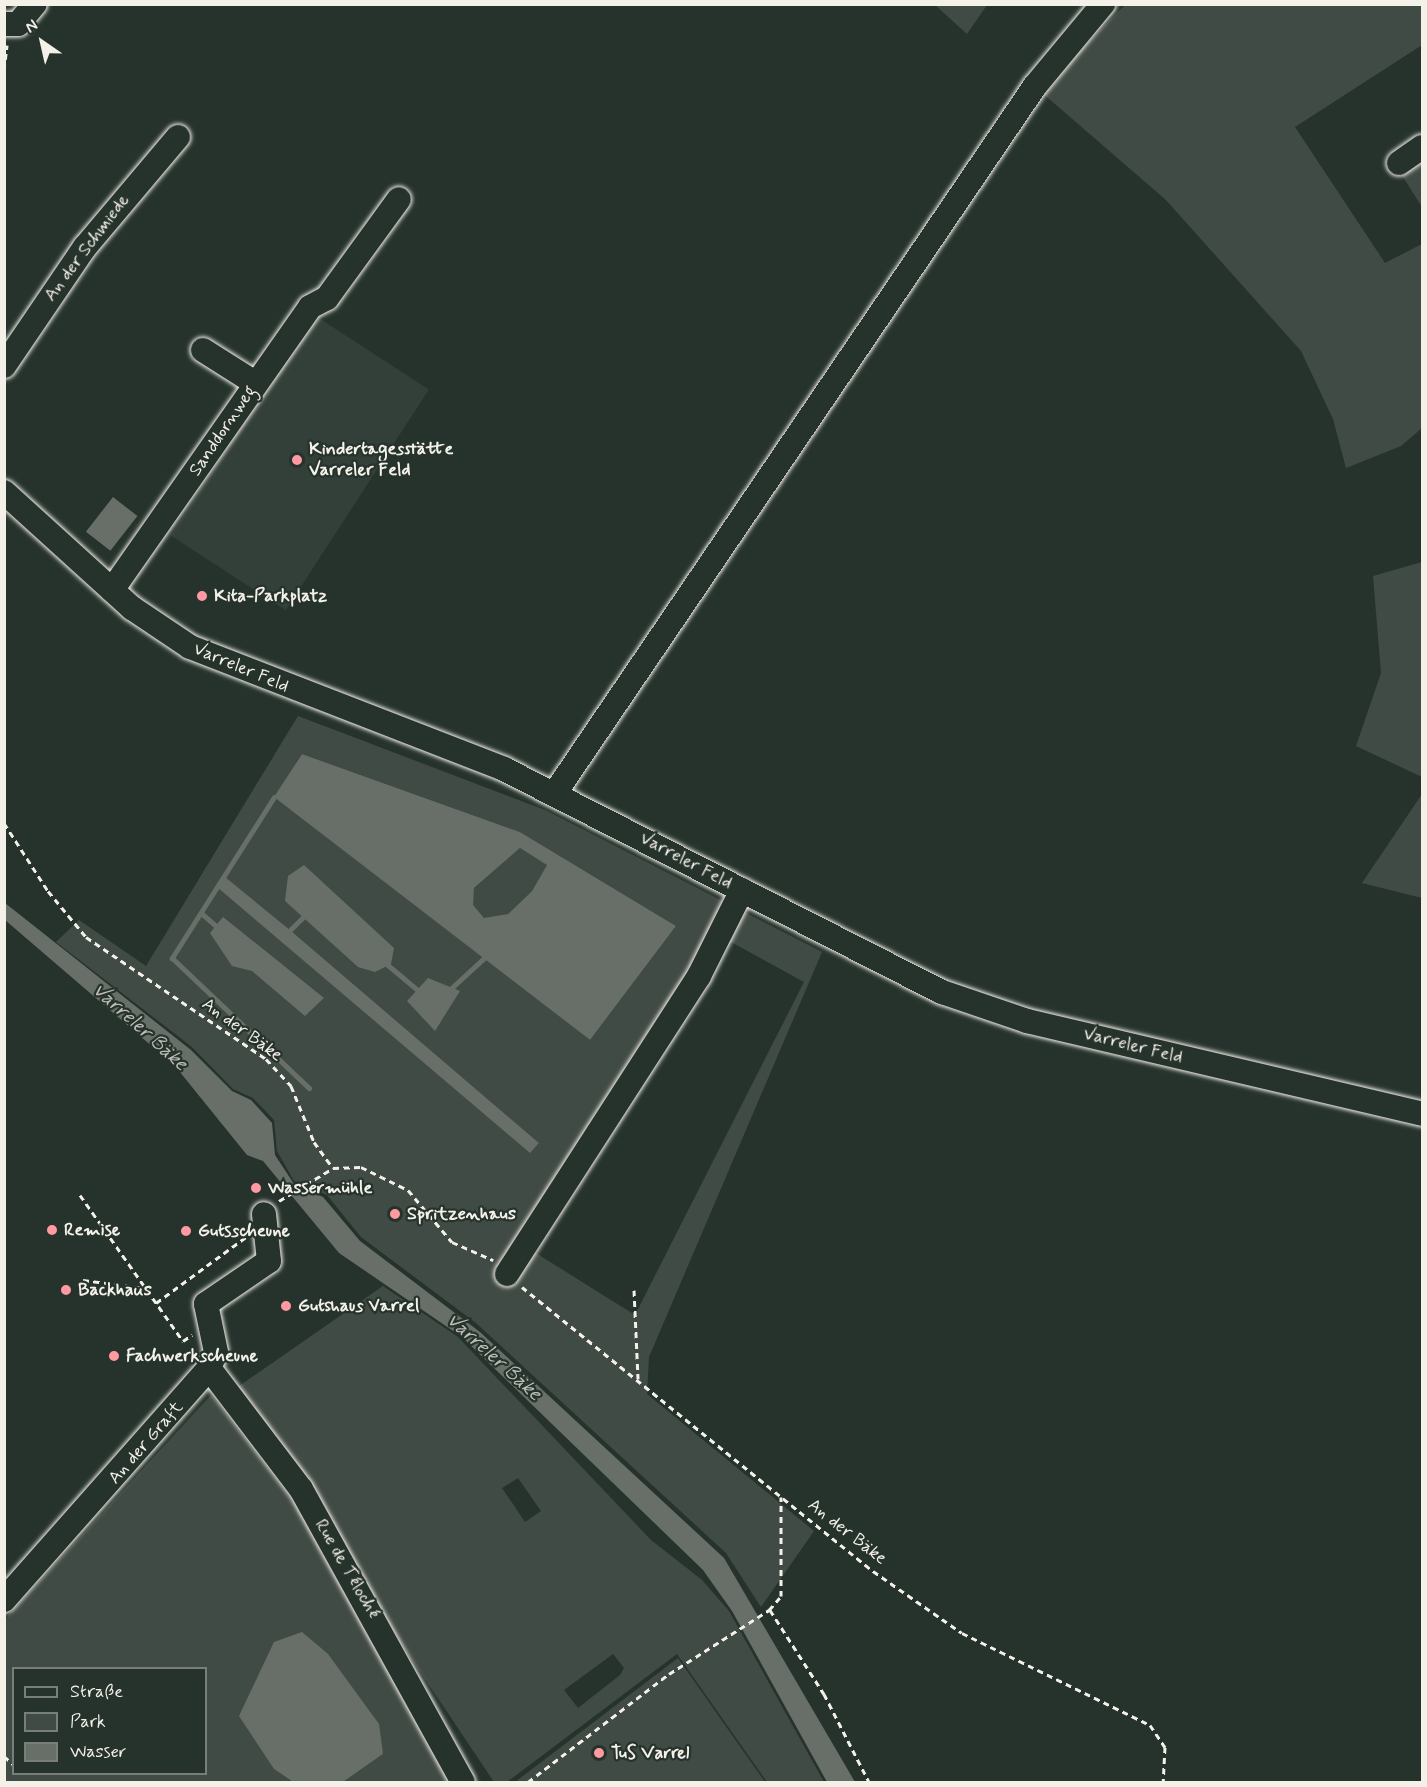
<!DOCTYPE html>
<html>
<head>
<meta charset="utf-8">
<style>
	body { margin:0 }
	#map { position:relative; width:1427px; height:1787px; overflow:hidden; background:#26332d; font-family:Mynerve,sans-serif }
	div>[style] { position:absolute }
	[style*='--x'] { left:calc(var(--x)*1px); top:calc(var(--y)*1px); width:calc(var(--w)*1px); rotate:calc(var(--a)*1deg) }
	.built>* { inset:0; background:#333f39; transform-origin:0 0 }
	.green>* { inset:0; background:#414b45 }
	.water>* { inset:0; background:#676f68; transform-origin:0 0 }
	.stream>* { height:5px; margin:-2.5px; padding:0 2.5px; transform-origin:2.5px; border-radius:2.5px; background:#676f68 }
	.path>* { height:3px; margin-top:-1.5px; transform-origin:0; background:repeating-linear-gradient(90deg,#f4f1e8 0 6px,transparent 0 10.5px) }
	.roads { filter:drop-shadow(0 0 2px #f4f1e8) drop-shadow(0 0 2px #f4f1e8) }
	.minor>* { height:24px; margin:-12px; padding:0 12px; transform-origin:12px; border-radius:12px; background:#26332d }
	.dots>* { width:16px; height:16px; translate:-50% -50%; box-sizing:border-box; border:3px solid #26332d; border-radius:50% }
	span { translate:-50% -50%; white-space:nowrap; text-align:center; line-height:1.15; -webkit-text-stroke:4.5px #26332d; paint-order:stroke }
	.street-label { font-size:18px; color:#f4f1e8 }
	.poi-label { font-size:18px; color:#f4f1e8; font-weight:700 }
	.left { translate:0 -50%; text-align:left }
	.water-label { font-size:20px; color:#bcbdb5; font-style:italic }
	.frame { position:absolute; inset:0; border:6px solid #f4f1e8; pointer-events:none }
	.legend { position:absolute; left:12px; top:1667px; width:195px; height:108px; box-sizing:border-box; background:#26332d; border:2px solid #787f78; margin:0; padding:8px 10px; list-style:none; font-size:18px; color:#f4f1e8 }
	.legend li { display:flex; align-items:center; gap:12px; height:30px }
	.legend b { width:30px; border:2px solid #787f78 }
	.north { position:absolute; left:12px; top:12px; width:60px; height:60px; -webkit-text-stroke:4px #26332d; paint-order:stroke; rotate:326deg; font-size:16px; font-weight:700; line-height:24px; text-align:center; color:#f4f1e8 }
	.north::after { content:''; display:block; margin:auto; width:21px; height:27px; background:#f4f1e8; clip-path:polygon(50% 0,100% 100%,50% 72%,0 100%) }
</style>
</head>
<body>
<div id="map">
	<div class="built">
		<div style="left:314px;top:315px;width:137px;height:263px;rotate:33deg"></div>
	</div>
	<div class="green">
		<div style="clip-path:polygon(935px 5px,987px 5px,967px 34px)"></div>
		<div style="clip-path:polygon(1125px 5px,1422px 5px,1422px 45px,1295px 127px,1385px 263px,1422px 244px,1422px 428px,1401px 446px,1346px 468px,1333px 419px,1301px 351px,1166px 200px,1040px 91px)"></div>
		<div style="clip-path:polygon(1422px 160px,1422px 207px,1401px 174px)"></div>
		<div style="clip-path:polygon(1422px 562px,1422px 777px,1356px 746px,1381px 673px,1373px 576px)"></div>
		<div style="clip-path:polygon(evenodd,298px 716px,545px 810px,822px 952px,649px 1357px,647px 1394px,814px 1531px,761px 1607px,726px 1553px,476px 1323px,361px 1237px,327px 1195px,294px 1181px,277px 1151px,274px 1120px,253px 1098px,233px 1089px,192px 1047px,56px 942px,79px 920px,146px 966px,298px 716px,302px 754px,520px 832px,676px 926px,590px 1040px,275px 797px,302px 754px,298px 716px,224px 877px,290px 930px,539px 1143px,530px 1152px,218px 887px,224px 877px,298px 716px,731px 942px,804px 982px,635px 1315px,531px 1250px,731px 942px,298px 716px,252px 970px,324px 998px,305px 1015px,252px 970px)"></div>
		<div style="clip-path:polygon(1422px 794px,1422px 898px,1362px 883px)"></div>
		<div style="clip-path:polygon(520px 848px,548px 864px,532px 891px,508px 914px,484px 919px,472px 905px,474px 888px)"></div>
		<div style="clip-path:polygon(evenodd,383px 1286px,458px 1337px,651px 1540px,702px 1580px,729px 1611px,824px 1782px,767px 1782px,677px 1654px,507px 1782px,494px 1782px,232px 1391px,383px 1286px,518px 1478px,541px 1511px,525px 1522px,502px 1488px,518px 1478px,383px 1286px,613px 1654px,624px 1668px,620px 1675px,578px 1708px,564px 1690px,613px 1654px)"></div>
		<div style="clip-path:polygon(evenodd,211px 1395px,320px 1536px,453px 1782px,343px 1782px,383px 1754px,274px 1769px,293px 1782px,5px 1782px,5px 1619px,211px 1395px,14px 1668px,206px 1668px,206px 1774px,14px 1774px,14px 1668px)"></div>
		<div style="clip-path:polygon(678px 1658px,765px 1782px,515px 1782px)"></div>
	</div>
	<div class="water">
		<div style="left:113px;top:497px;width:31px;height:44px;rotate:38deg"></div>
		<div style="clip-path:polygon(evenodd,302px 754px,520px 832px,676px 926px,590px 1040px,274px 797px,302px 754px,520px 848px,547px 865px,532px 891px,508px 914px,484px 918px,473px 905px,474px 888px,520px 848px)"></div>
		<div style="clip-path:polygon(304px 865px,394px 948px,391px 964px,375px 972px,358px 967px,285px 901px,288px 876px)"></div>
		<div style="clip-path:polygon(225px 877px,290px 930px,539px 1143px,530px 1153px,217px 887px)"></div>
		<div style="clip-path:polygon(5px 903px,191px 1050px,232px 1091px,251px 1100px,272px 1123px,275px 1155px,294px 1184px,323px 1197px,360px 1241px,480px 1332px,724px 1558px,855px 1782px,827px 1782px,732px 1611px,703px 1570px,462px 1337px,339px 1253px,263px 1161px,247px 1155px,175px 1066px,5px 920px)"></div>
		<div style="clip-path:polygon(223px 917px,324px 998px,305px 1016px,252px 971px,232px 966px,210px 933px)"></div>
		<div style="clip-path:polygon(428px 978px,460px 991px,435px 1031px,407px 1001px)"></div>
		<div style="clip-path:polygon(302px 1632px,328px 1654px,379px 1724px,383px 1754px,343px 1782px,293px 1782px,274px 1769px,239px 1716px,274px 1642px)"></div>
	</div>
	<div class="stream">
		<div style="--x:274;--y:797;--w:191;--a:122.4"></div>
		<div style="--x:172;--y:958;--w:189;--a:43.5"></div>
		<div style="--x:201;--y:913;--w:20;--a:41"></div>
		<div style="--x:290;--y:930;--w:21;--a:-45"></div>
		<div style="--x:384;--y:962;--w:47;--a:39.8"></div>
		<div style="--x:447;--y:992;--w:52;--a:-42.6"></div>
	</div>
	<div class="path">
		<div style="--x:4;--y:70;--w:25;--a:-83"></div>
		<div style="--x:4;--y:823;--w:81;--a:57.1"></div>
		<div style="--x:48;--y:891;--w:60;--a:50.4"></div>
		<div style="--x:86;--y:937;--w:217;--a:34.1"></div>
		<div style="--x:266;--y:1059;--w:37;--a:47"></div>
		<div style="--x:291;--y:1086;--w:61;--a:67.7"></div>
		<div style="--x:314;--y:1142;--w:32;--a:54"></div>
		<div style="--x:80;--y:1195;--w:179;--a:54.8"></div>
		<div style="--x:183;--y:1341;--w:11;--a:-34"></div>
		<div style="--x:279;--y:1201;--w:63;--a:-31.4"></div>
		<div style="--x:333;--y:1168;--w:28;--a:-2"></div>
		<div style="--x:361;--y:1167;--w:52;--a:26.1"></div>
		<div style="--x:408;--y:1190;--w:68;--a:49.8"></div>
		<div style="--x:452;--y:1242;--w:45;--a:23.7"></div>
		<div style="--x:83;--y:1280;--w:63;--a:7.4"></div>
		<div style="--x:522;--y:1287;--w:452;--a:39"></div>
		<div style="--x:873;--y:1571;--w:108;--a:34.9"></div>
		<div style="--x:962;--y:1633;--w:209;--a:26.1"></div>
		<div style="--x:1150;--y:1725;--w:27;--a:56"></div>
		<div style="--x:1165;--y:1747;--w:35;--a:93"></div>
		<div style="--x:634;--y:1290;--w:89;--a:87.4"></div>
		<div style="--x:156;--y:1303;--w:112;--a:-36.3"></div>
		<div style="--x:770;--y:1610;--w:100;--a:57.3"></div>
		<div style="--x:824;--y:1694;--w:99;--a:62.9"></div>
		<div style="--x:4;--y:1756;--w:12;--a:42"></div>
		<div style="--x:528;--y:1782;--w:178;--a:-37.5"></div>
		<div style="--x:669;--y:1674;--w:119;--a:-32.6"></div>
		<div style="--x:769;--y:1610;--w:18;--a:-49"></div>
		<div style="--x:781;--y:1596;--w:99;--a:-90"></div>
	</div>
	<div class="roads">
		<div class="minor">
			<div style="--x:4;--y:24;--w:14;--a:0"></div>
			<div style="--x:18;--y:24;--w:26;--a:-50"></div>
			<div style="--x:1399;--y:163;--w:28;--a:-35"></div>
			<div style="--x:203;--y:350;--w:62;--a:32.4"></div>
			<div style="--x:4;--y:366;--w:144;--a:-55.8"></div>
			<div style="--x:85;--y:247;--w:144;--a:-49.8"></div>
			<div style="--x:4;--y:492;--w:173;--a:42.2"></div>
			<div style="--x:132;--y:608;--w:70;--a:33.9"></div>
			<div style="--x:190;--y:647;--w:337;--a:21.2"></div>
			<div style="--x:504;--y:769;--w:492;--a:27"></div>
			<div style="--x:942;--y:992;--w:90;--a:18.8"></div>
			<div style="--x:1027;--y:1021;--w:406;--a:13.2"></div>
			<div style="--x:112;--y:590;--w:345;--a:-55"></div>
			<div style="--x:310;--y:307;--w:19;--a:-28"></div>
			<div style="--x:327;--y:298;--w:122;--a:-54"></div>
			<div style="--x:555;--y:793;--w:855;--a:-55.83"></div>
			<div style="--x:1035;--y:86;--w:107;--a:-50.3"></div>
			<div style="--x:507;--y:1274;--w:354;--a:-57.2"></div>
			<div style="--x:699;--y:976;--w:96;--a:-63.4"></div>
			<div style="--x:209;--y:1368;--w:152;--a:52.8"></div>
			<div style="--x:301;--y:1489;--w:335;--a:61.1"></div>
			<div style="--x:4;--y:1600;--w:310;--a:-48.5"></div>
			<div style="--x:209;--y:1368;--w:17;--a:-66"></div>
			<div style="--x:216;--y:1352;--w:49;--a:-101.8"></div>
			<div style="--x:206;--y:1304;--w:76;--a:-34.3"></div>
			<div style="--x:269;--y:1261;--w:47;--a:-96.1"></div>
		</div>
	</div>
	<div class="dots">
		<div style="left:297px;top:460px;background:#ff9aa2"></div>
		<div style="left:202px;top:596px;background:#ff9aa2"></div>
		<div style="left:256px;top:1188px;background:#ff9aa2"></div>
		<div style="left:395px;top:1214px;background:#ff9aa2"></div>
		<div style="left:52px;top:1230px;background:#ff9aa2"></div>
		<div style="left:186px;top:1231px;background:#ff9aa2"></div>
		<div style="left:66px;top:1290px;background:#ff9aa2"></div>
		<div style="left:286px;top:1306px;background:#ff9aa2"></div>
		<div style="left:114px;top:1356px;background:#ff9aa2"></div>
		<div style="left:599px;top:1753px;background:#ff9aa2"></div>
	</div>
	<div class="street-label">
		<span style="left:87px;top:248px;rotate:-53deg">An der Schmiede</span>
		<span style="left:223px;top:431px;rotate:-56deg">Sanddornweg</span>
		<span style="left:241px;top:668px;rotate:23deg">Varreler Feld</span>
		<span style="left:686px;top:861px;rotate:28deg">Varreler Feld</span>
		<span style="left:242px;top:1030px;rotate:36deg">An der Bäke</span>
		<span style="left:1133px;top:1046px;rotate:14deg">Varreler Feld</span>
		<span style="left:146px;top:1443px;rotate:-49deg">An der Graft</span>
		<span style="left:847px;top:1532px;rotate:38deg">An der Bäke</span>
		<span style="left:347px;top:1569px;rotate:60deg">Rue de Téloché</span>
	</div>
	<div class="poi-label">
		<span class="left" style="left:309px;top:460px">Kindertagesstätte<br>Varreler Feld</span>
		<span class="left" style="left:214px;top:596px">Kita-Parkplatz</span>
		<span class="left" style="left:268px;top:1188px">Wassermühle</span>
		<span class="left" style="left:407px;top:1214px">Spritzenhaus</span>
		<span class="left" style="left:64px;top:1230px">Remise</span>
		<span class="left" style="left:198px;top:1231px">Gutsscheune</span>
		<span class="left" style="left:78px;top:1290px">Backhaus</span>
		<span class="left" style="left:298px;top:1306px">Gutshaus Varrel</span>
		<span class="left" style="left:126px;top:1356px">Fachwerkscheune</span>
		<span class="left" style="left:611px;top:1753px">TuS Varrel</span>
	</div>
	<div class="water-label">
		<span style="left:140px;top:1027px;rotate:42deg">Varreler Bäke</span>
		<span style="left:494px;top:1357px;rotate:42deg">Varreler Bäke</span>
	</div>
	<div class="frame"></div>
	<ul class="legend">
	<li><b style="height:8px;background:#26332d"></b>Straße</li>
	<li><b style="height:16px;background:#414b45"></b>Park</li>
	<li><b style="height:16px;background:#676f68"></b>Wasser</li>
	</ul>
	<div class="north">N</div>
</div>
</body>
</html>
